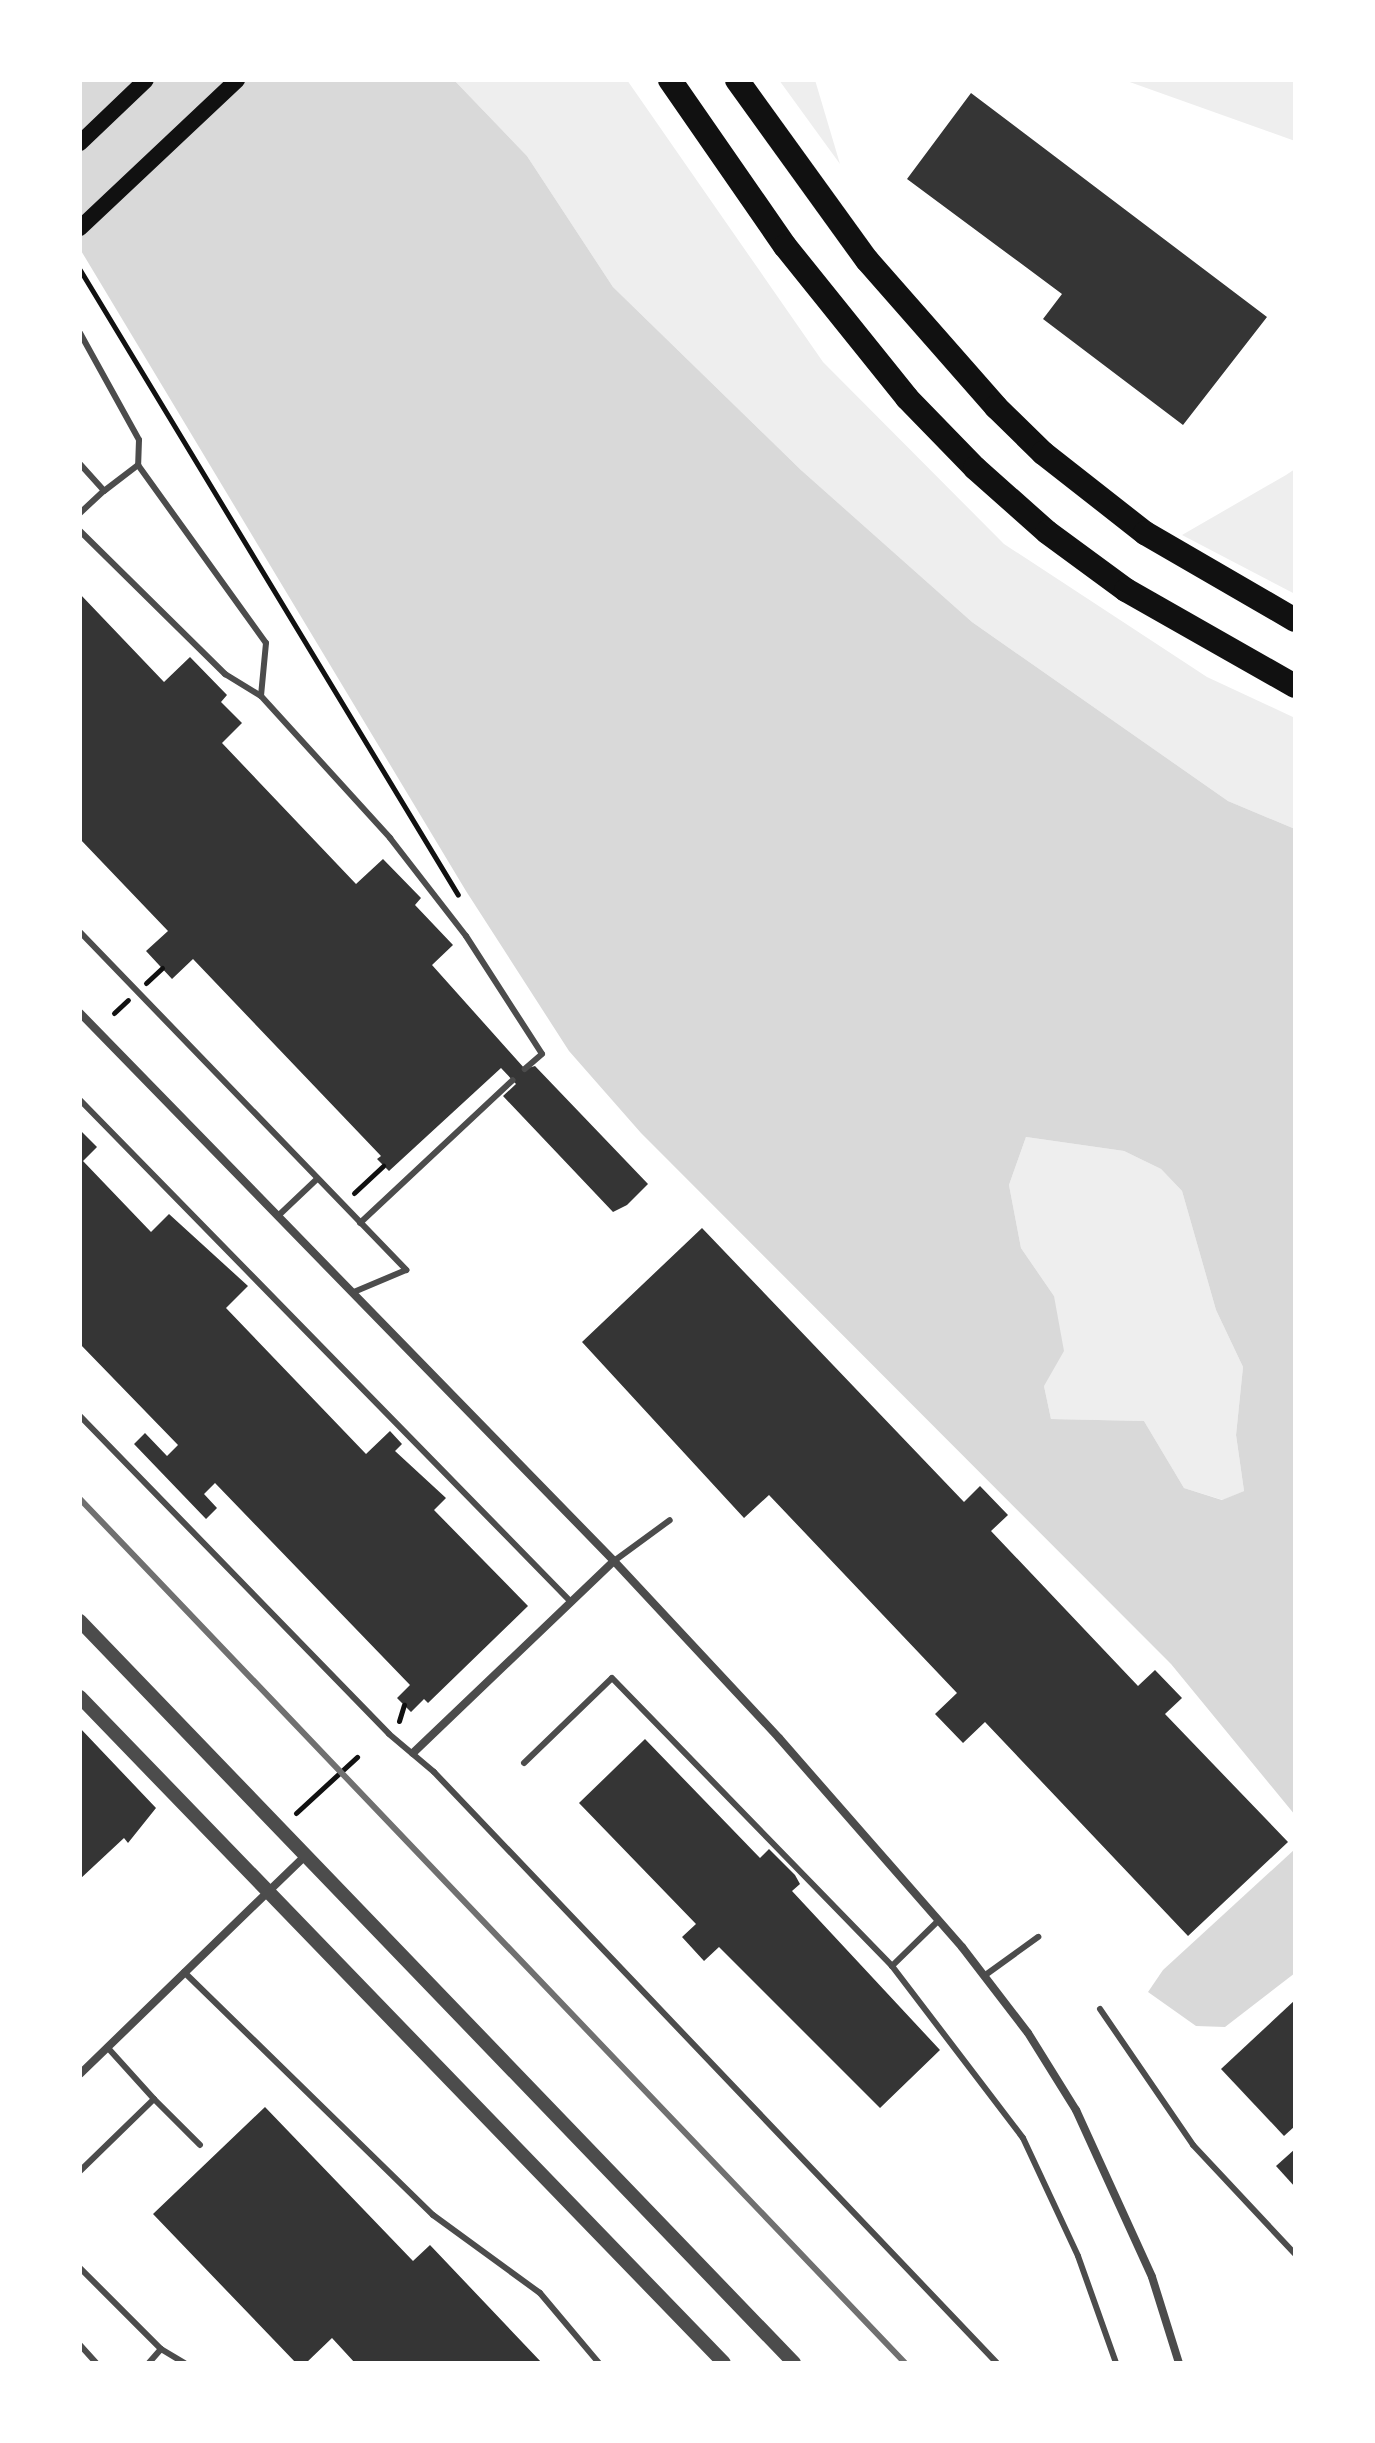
<!DOCTYPE html>
<html>
<head>
<meta charset="utf-8">
<style>
	body { margin:0 }
	#map { position:relative; width:1375px; height:2443px; overflow:hidden; background:#fff; font-family:Cabin,sans-serif }
	div>[style] { position:absolute }
	[style*='--x'] { left:calc(var(--x)*1px); top:calc(var(--y)*1px); width:calc(var(--w)*1px); rotate:calc(var(--a)*1deg) }
	.green>* { inset:0; background:#eee }
	.water>* { inset:0; background:#d9d9d9 }
	.building>* { inset:0; background:#353535 }
	.path>* { height:5px; margin:-2.5px; padding:0 2.5px; transform-origin:2.5px; border-radius:2.5px; background:#111 }
	.service>* { height:6px; margin:-3px; padding:0 3px; transform-origin:3px; border-radius:3px; background:#4c4c4c }
	.minor>* { height:8px; margin:-4px; padding:0 4px; transform-origin:4px; border-radius:4px; background:#4c4c4c }
	.tertiary>* { height:14px; margin:-7px; padding:0 7px; transform-origin:7px; border-radius:7px; background:#4c4c4c }
	.secondary>* { height:16px; margin:-8px; padding:0 8px; transform-origin:8px; border-radius:8px; background:#111 }
	.motorway>* { height:24px; margin:-12px; padding:0 12px; transform-origin:12px; border-radius:12px; background:#111 }
	.rail>* { height:6px; margin:-3px; padding:0 3px; transform-origin:3px; border-radius:3px; background:#707070 }
	span { translate:-50% -50%; white-space:nowrap; text-align:center; line-height:1.15; -webkit-text-stroke:7px #fff; paint-order:stroke }
	.frame { position:absolute; inset:0; border:82px solid #fff; pointer-events:none }
</style>
</head>
<body>
<div id="map">
	<div class="green">
		<div style="clip-path:polygon(454px 80px,627px 80px,823px 362px,1004px 544px,1207px 677px,1295px 718px,1295px 829px,1228px 801px,972px 622px,801px 470px,613px 287px,527px 156px)"></div>
		<div style="clip-path:polygon(779px 80px,815px 80px,840px 164px)"></div>
		<div style="clip-path:polygon(1124px 80px,1295px 80px,1295px 141px)"></div>
		<div style="clip-path:polygon(1295px 469px,1295px 594px,1182px 535px,1286px 475px)"></div>
		<div style="clip-path:polygon(1026px 1137px,1124px 1151px,1161px 1169px,1182px 1191px,1216px 1310px,1243px 1367px,1236px 1435px,1244px 1491px,1223px 1500px,1184px 1488px,1144px 1421px,1051px 1419px,1044px 1386px,1054px 1296px,1021px 1248px,1009px 1185px)"></div>
	</div>
	<div class="water">
		<div style="clip-path:polygon(evenodd,80px 80px,454px 80px,527px 156px,613px 287px,801px 470px,972px 622px,1228px 801px,1295px 829px,1295px 1815px,1171px 1664px,641px 1133px,569px 1051px,466px 891px,80px 249px,80px 80px,1026px 1137px,1124px 1151px,1161px 1169px,1182px 1191px,1216px 1310px,1243px 1367px,1236px 1435px,1244px 1491px,1222px 1500px,1184px 1488px,1144px 1421px,1051px 1419px,1044px 1386px,1064px 1351px,1054px 1296px,1021px 1248px,1009px 1185px,1026px 1137px)"></div>
		<div style="clip-path:polygon(1295px 1849px,1295px 1973px,1225px 2027px,1196px 2026px,1148px 1992px,1163px 1970px)"></div>
	</div>
	<div class="building">
		<div style="clip-path:polygon(971px 93px,1267px 317px,1183px 425px,1043px 319px,1062px 294px,907px 179px)"></div>
		<div style="clip-path:polygon(80px 594px,164px 682px,190px 657px,227px 695px,221px 702px,242px 723px,222px 743px,356px 884px,383px 859px,421px 898px,415px 905px,453px 945px,432px 965px,525px 1069px,535px 1066px,648px 1184px,627px 1205px,613px 1212px,503px 1096px,516px 1084px,501px 1068px,389px 1171px,377px 1159px,381px 1156px,193px 959px,172px 979px,146px 951px,168px 931px,80px 839px)"></div>
		<div style="clip-path:polygon(80px 1130px,97px 1147px,83px 1161px,151px 1232px,169px 1214px,248px 1286px,226px 1308px,366px 1454px,390px 1431px,402px 1444px,395px 1451px,446px 1498px,434px 1510px,528px 1606px,428px 1703px,424px 1699px,411px 1712px,397px 1698px,410px 1685px,215px 1483px,204px 1494px,217px 1508px,206px 1519px,134px 1444px,145px 1433px,167px 1456px,178px 1445px,80px 1344px)"></div>
		<div style="clip-path:polygon(702px 1228px,964px 1502px,980px 1486px,1008px 1515px,991px 1531px,1138px 1686px,1155px 1670px,1182px 1698px,1165px 1714px,1288px 1842px,1188px 1936px,985px 1722px,963px 1743px,935px 1714px,957px 1693px,769px 1495px,744px 1518px,582px 1342px)"></div>
		<div style="clip-path:polygon(80px 1728px,156px 1808px,128px 1843px,124px 1838px,80px 1879px)"></div>
		<div style="clip-path:polygon(645px 1739px,760px 1858px,769px 1849px,795px 1875px,800px 1884px,792px 1891px,940px 2050px,880px 2108px,719px 1947px,704px 1961px,682px 1937px,696px 1924px,579px 1803px)"></div>
		<div style="clip-path:polygon(1295px 2000px,1295px 2126px,1284px 2136px,1221px 2069px)"></div>
		<div style="clip-path:polygon(265px 2107px,413px 2261px,430px 2245px,542px 2363px,355px 2363px,332px 2338px,306px 2363px,296px 2363px,153px 2214px)"></div>
		<div style="clip-path:polygon(1295px 2149px,1295px 2187px,1276px 2166px)"></div>
	</div>
	<div class="path">
		<div style="--x:80;--y:270;--w:730;--a:58.83"></div>
		<div style="--x:146;--y:983;--w:22;--a:-43"></div>
		<div style="--x:114;--y:1013;--w:19;--a:-43"></div>
		<div style="--x:354;--y:1193;--w:40;--a:-43"></div>
		<div style="--x:399;--y:1721;--w:17;--a:-73"></div>
		<div style="--x:296;--y:1813;--w:83;--a:-42.6"></div>
	</div>
	<div class="service">
		<div style="--x:80;--y:333;--w:122;--a:61.1"></div>
		<div style="--x:139;--y:440;--w:25;--a:92"></div>
		<div style="--x:138;--y:465;--w:219;--a:54.3"></div>
		<div style="--x:266;--y:643;--w:53;--a:95.4"></div>
		<div style="--x:261;--y:696;--w:192;--a:47.7"></div>
		<div style="--x:390;--y:838;--w:124;--a:52.2"></div>
		<div style="--x:466;--y:936;--w:140;--a:57.2"></div>
		<div style="--x:542;--y:1054;--w:23;--a:139"></div>
		<div style="--x:80;--y:464;--w:36;--a:48"></div>
		<div style="--x:104;--y:491;--w:43;--a:-37.4"></div>
		<div style="--x:80;--y:513;--w:33;--a:-43"></div>
		<div style="--x:80;--y:531;--w:204;--a:44.6"></div>
		<div style="--x:225;--y:674;--w:42;--a:31.4"></div>
		<div style="--x:80;--y:932;--w:470;--a:46"></div>
		<div style="--x:406;--y:1270;--w:56;--a:157.1"></div>
		<div style="--x:80;--y:1100;--w:702;--a:45.63"></div>
		<div style="--x:279;--y:1215;--w:52;--a:-43.5"></div>
		<div style="--x:360;--y:1223;--w:209;--a:-43.1"></div>
		<div style="--x:80;--y:1416;--w:443;--a:45.8"></div>
		<div style="--x:389;--y:1734;--w:59;--a:40.2"></div>
		<div style="--x:434;--y:1772;--w:816;--a:46.39"></div>
		<div style="--x:614;--y:1561;--w:69;--a:-36.2"></div>
		<div style="--x:524;--y:1763;--w:122;--a:-44"></div>
		<div style="--x:612;--y:1678;--w:402;--a:45.8"></div>
		<div style="--x:939;--y:1920;--w:66;--a:135.6"></div>
		<div style="--x:892;--y:1966;--w:216;--a:52.7"></div>
		<div style="--x:1023;--y:2138;--w:130;--a:65"></div>
		<div style="--x:1078;--y:2256;--w:114;--a:70.4"></div>
		<div style="--x:184;--y:1972;--w:348;--a:44.3"></div>
		<div style="--x:433;--y:2215;--w:132;--a:36.1"></div>
		<div style="--x:540;--y:2293;--w:92;--a:49.9"></div>
		<div style="--x:984;--y:1976;--w:67;--a:-35.8"></div>
		<div style="--x:1100;--y:2009;--w:165;--a:55.6"></div>
		<div style="--x:1193;--y:2145;--w:149;--a:46.9"></div>
		<div style="--x:154;--y:2099;--w:65;--a:45"></div>
		<div style="--x:80;--y:2171;--w:103;--a:-44.2"></div>
		<div style="--x:154;--y:2099;--w:70;--a:-132.1"></div>
		<div style="--x:80;--y:2268;--w:115;--a:45"></div>
		<div style="--x:161;--y:2349;--w:18;--a:131"></div>
		<div style="--x:80;--y:2345;--w:24;--a:48"></div>
		<div style="--x:161;--y:2349;--w:27;--a:31"></div>
	</div>
	<div class="minor">
		<div style="--x:80;--y:1013;--w:765;--a:45.74"></div>
		<div style="--x:614;--y:1561;--w:242;--a:47"></div>
		<div style="--x:779;--y:1738;--w:278;--a:48.8"></div>
		<div style="--x:962;--y:1947;--w:108;--a:52.5"></div>
		<div style="--x:1028;--y:2033;--w:91;--a:58.1"></div>
		<div style="--x:1076;--y:2110;--w:183;--a:65.5"></div>
		<div style="--x:1152;--y:2277;--w:90;--a:72.6"></div>
		<div style="--x:413;--y:1753;--w:278;--a:-43.7"></div>
		<div style="--x:80;--y:2074;--w:315;--a:-44.1"></div>
	</div>
	<div class="tertiary">
		<div style="--x:80;--y:1621;--w:1030;--a:46.1"></div>
		<div style="--x:80;--y:1697;--w:926;--a:45.96"></div>
	</div>
	<div class="secondary">
		<div style="--x:80;--y:143;--w:91;--a:-43.7"></div>
		<div style="--x:80;--y:228;--w:216;--a:-43.3"></div>
	</div>
	<div class="motorway">
		<div style="--x:670;--y:80;--w:202;--a:55.3"></div>
		<div style="--x:785;--y:246;--w:195;--a:51.2"></div>
		<div style="--x:907;--y:398;--w:98;--a:45.8"></div>
		<div style="--x:975;--y:468;--w:96;--a:41.6"></div>
		<div style="--x:1047;--y:532;--w:98;--a:36.3"></div>
		<div style="--x:1126;--y:590;--w:194;--a:29.6"></div>
		<div style="--x:737;--y:80;--w:222;--a:54.2"></div>
		<div style="--x:867;--y:260;--w:196;--a:48.7"></div>
		<div style="--x:996;--y:407;--w:66;--a:44.4"></div>
		<div style="--x:1043;--y:453;--w:130;--a:38.1"></div>
		<div style="--x:1145;--y:533;--w:173;--a:30.1"></div>
	</div>
	<div class="rail">
		<div style="--x:80;--y:1499;--w:1195;--a:46.32"></div>
	</div>
	<div class="frame"></div>
</div>
</body>
</html>
